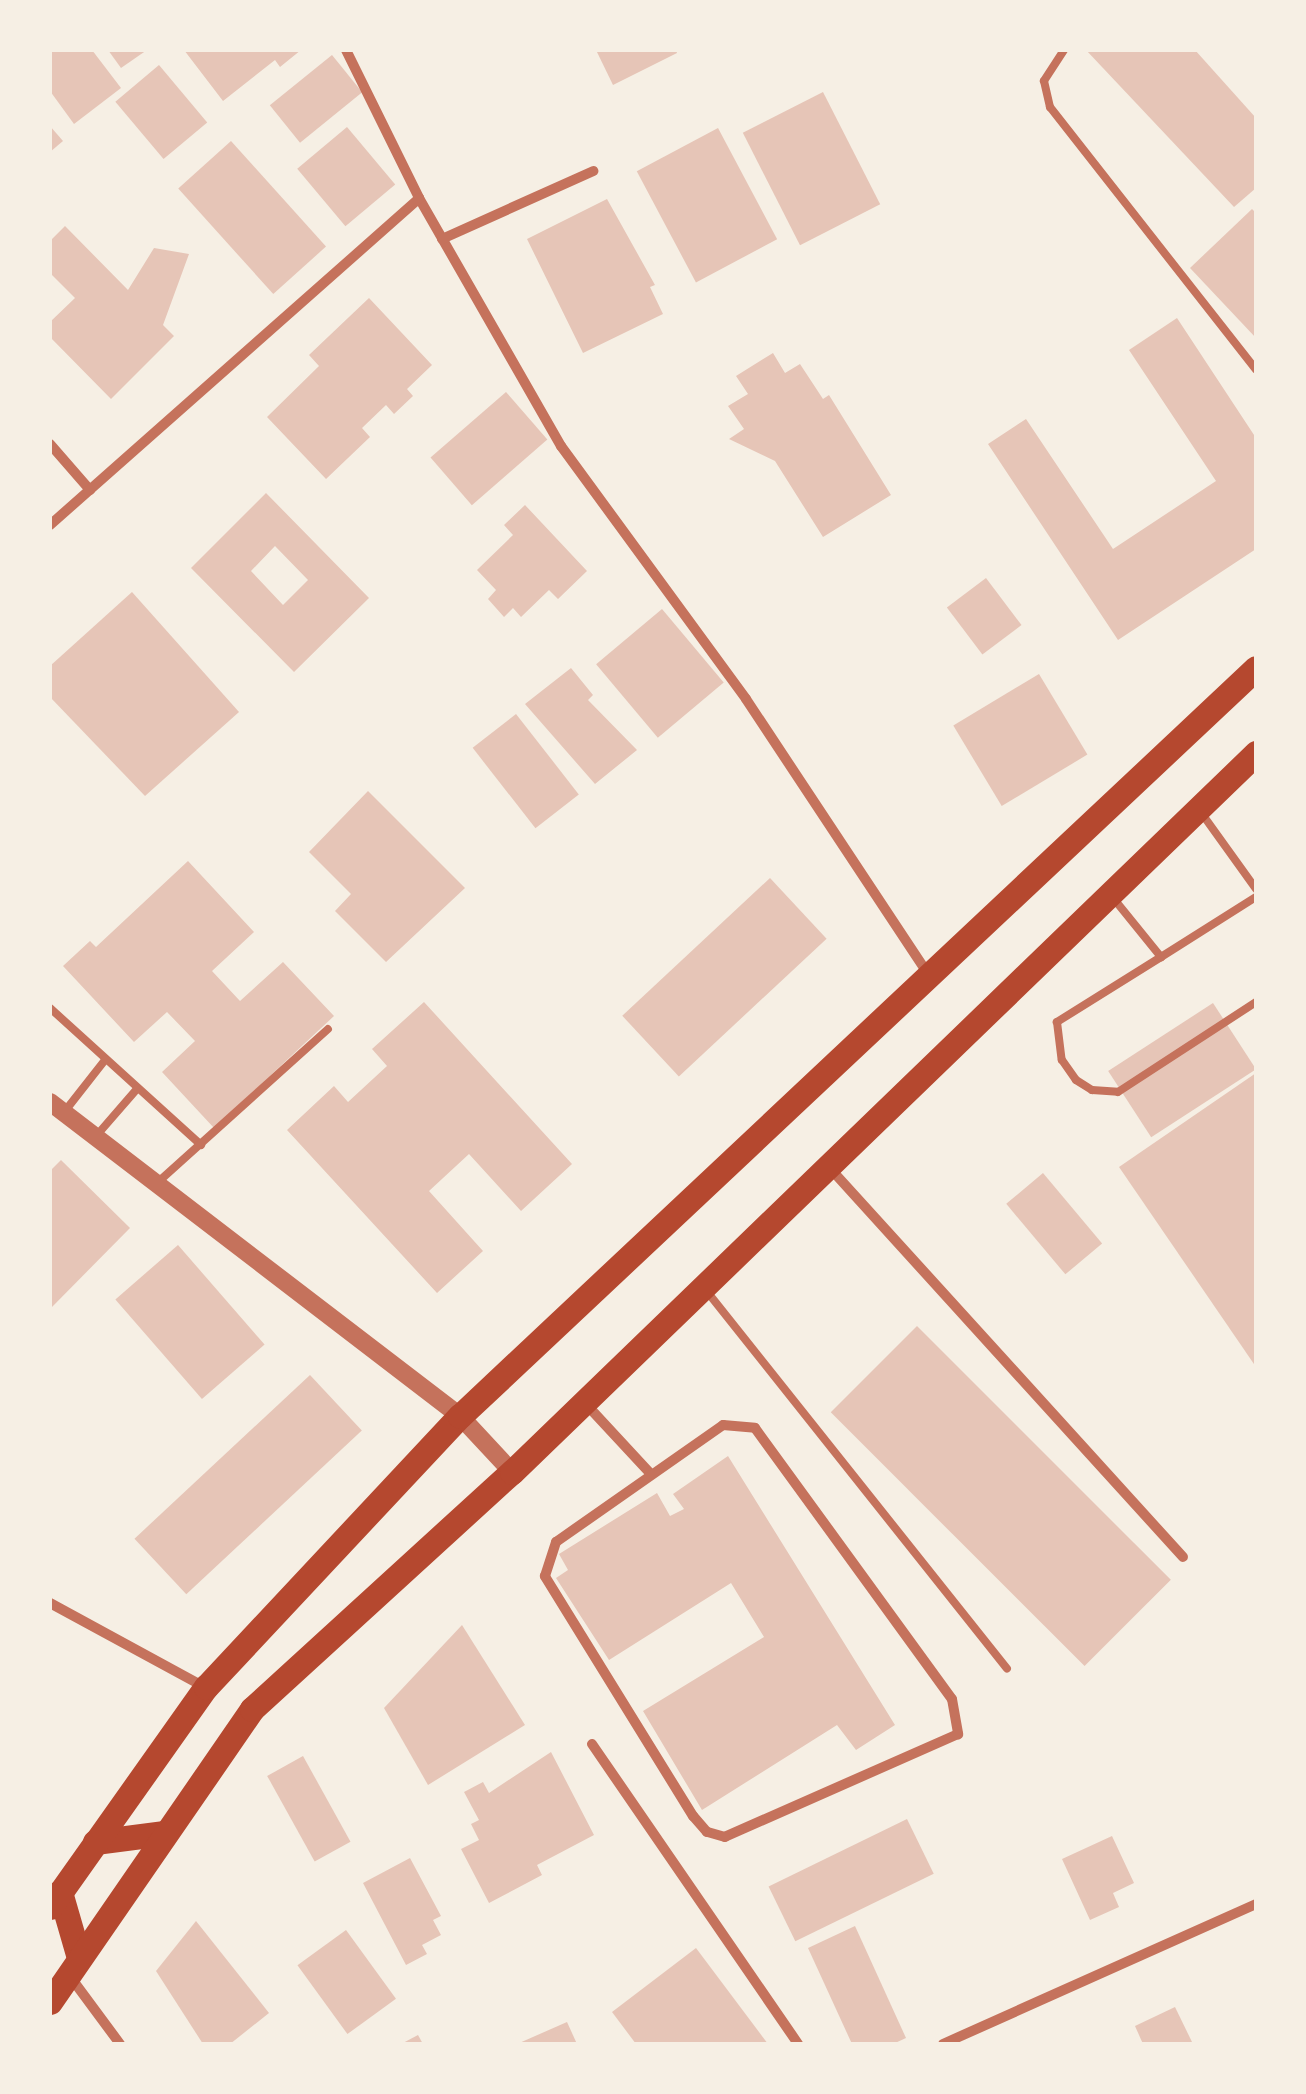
<!DOCTYPE html>
<html>
<head>
<meta charset="utf-8">
<style>
	body { margin:0 }
	#map { position:relative; width:1306px; height:2094px; overflow:hidden; background:#f6efe4; font-family:Rubik,sans-serif }
	div>[style] { position:absolute }
	[style*='--x'] { left:calc(var(--x)*1px); top:calc(var(--y)*1px); width:calc(var(--w)*1px); rotate:calc(var(--a)*1deg) }
	.building>* { inset:0; background:#e6c5b7; transform-origin:0 0 }
	.service>* { height:8px; margin:-4px; padding:0 4px; transform-origin:4px; border-radius:4px; background:#c5725c }
	.minor>* { height:10px; margin:-5px; padding:0 5px; transform-origin:5px; border-radius:5px; background:#c5725c }
	.tertiary>* { height:18px; margin:-9px; padding:0 9px; transform-origin:9px; border-radius:9px; background:#c5725c }
	.primary>* { height:25px; margin:-12.5px; padding:0 12.5px; transform-origin:12.5px; border-radius:12.5px; background:#b5482f }
	span { translate:-50% -50%; white-space:nowrap; text-align:center; line-height:1.15; -webkit-text-stroke:10px #f6efe4; paint-order:stroke }
	.frame { position:absolute; inset:0; border:52px solid #f6efe4; pointer-events:none }
</style>
</head>
<body>
<div id="map">
	<div class="building">
		<div style="clip-path:polygon(50px 50px,92px 50px,121px 88px,74px 124px,50px 91px)"></div>
		<div style="clip-path:polygon(108px 50px,147px 50px,121px 68px)"></div>
		<div style="clip-path:polygon(184px 50px,301px 50px,280px 67px,275px 60px,223px 101px)"></div>
		<div style="clip-path:polygon(596px 50px,676px 50px,677px 53px,613px 85px)"></div>
		<div style="clip-path:polygon(1086px 50px,1195px 50px,1256px 118px,1256px 188px,1234px 207px)"></div>
		<div style="left:332px;top:55px;width:48px;height:80px;rotate:51deg"></div>
		<div style="left:159px;top:65px;width:75px;height:57px;rotate:50deg"></div>
		<div style="left:823px;top:92px;width:126px;height:90px;rotate:63deg"></div>
		<div style="clip-path:polygon(50px 126px,63px 141px,50px 152px)"></div>
		<div style="left:347px;top:127px;width:75px;height:65px;rotate:50deg"></div>
		<div style="left:718px;top:128px;width:126px;height:92px;rotate:62deg"></div>
		<div style="left:231px;top:141px;width:142px;height:71px;rotate:48deg"></div>
		<div style="clip-path:polygon(607px 199px,655px 285px,650px 287px,663px 314px,583px 353px,527px 239px)"></div>
		<div style="clip-path:polygon(1252px 209px,1256px 213px,1256px 338px,1190px 268px)"></div>
		<div style="clip-path:polygon(65px 226px,128px 290px,154px 248px,189px 254px,163px 325px,174px 336px,111px 399px,50px 337px,50px 322px,75px 298px,50px 273px,50px 241px)"></div>
		<div style="clip-path:polygon(369px 298px,432px 365px,407px 389px,413px 396px,394px 414px,386px 405px,362px 428px,370px 437px,326px 479px,267px 417px,319px 366px,309px 355px)"></div>
		<div style="clip-path:polygon(1177px 318px,1256px 438px,1256px 549px,1118px 640px,988px 444px,1026px 419px,1113px 549px,1216px 481px,1129px 350px)"></div>
		<div style="clip-path:polygon(773px 353px,785px 373px,800px 364px,823px 399px,829px 395px,891px 495px,823px 537px,775px 461px,729px 439px,744px 429px,728px 406px,748px 394px,736px 376px)"></div>
		<div style="left:506px;top:392px;width:63px;height:100px;rotate:49deg"></div>
		<div style="clip-path:polygon(evenodd,266px 493px,369px 598px,294px 672px,191px 568px,266px 493px,275px 546px,308px 580px,283px 605px,251px 571px,275px 546px)"></div>
		<div style="clip-path:polygon(525px 505px,587px 571px,558px 599px,549px 590px,521px 617px,513px 608px,504px 617px,488px 599px,496px 590px,477px 570px,513px 535px,504px 525px)"></div>
		<div style="left:986px;top:578px;width:59px;height:49px;rotate:53deg"></div>
		<div style="clip-path:polygon(132px 592px,239px 712px,145px 796px,50px 697px,50px 666px)"></div>
		<div style="left:662px;top:609px;width:96px;height:86px;rotate:50deg"></div>
		<div style="clip-path:polygon(571px 668px,593px 695px,588px 700px,637px 750px,595px 784px,525px 704px)"></div>
		<div style="left:1039px;top:674px;width:94px;height:100px;rotate:59deg"></div>
		<div style="left:516px;top:714px;width:102px;height:55px;rotate:52deg"></div>
		<div style="clip-path:polygon(368px 791px,465px 888px,386px 962px,335px 911px,351px 894px,309px 852px)"></div>
		<div style="clip-path:polygon(188px 861px,254px 932px,212px 971px,240px 1001px,283px 962px,334px 1016px,214px 1128px,162px 1072px,195px 1041px,167px 1012px,134px 1042px,63px 966px,90px 941px,96px 947px)"></div>
		<div style="left:770px;top:878px;width:83px;height:202px;rotate:47deg"></div>
		<div style="clip-path:polygon(424px 1002px,572px 1164px,521px 1211px,469px 1154px,429px 1191px,483px 1251px,437px 1293px,287px 1130px,334px 1086px,348px 1102px,387px 1066px,372px 1049px)"></div>
		<div style="left:1213px;top:1003px;width:79px;height:125px;rotate:57deg"></div>
		<div style="clip-path:polygon(1256px 1073px,1256px 1367px,1119px 1167px)"></div>
		<div style="clip-path:polygon(61px 1160px,130px 1228px,50px 1309px,50px 1171px)"></div>
		<div style="left:1043px;top:1173px;width:92px;height:48px;rotate:50deg"></div>
		<div style="left:178px;top:1245px;width:132px;height:83px;rotate:49deg"></div>
		<div style="left:917px;top:1326px;width:359px;height:122px;rotate:45deg"></div>
		<div style="left:310px;top:1375px;width:76px;height:240px;rotate:47deg"></div>
		<div style="clip-path:polygon(728px 1456px,895px 1725px,856px 1750px,837px 1725px,702px 1810px,643px 1711px,764px 1637px,731px 1583px,609px 1660px,556px 1578px,568px 1570px,559px 1554px,657px 1493px,670px 1516px,684px 1509px,673px 1494px)"></div>
		<div style="clip-path:polygon(462px 1625px,525px 1725px,428px 1785px,384px 1708px)"></div>
		<div style="clip-path:polygon(551px 1752px,594px 1835px,537px 1865px,542px 1875px,489px 1903px,461px 1849px,479px 1840px,471px 1824px,479px 1820px,464px 1792px,483px 1782px,489px 1793px)"></div>
		<div style="left:303px;top:1756px;width:98px;height:41px;rotate:61deg"></div>
		<div style="left:907px;top:1819px;width:61px;height:154px;rotate:64deg"></div>
		<div style="clip-path:polygon(1112px 1836px,1134px 1883px,1113px 1893px,1119px 1907px,1090px 1920px,1062px 1859px)"></div>
		<div style="clip-path:polygon(410px 1858px,441px 1916px,433px 1920px,441px 1935px,422px 1945px,427px 1954px,406px 1965px,363px 1883px)"></div>
		<div style="clip-path:polygon(196px 1921px,269px 2013px,230px 2044px,203px 2044px,156px 1971px)"></div>
		<div style="clip-path:polygon(855px 1926px,906px 2038px,893px 2044px,852px 2044px,808px 1948px)"></div>
		<div style="left:346px;top:1930px;width:85px;height:60px;rotate:54deg"></div>
		<div style="clip-path:polygon(696px 1948px,768px 2044px,636px 2044px,612px 2012px)"></div>
		<div style="clip-path:polygon(1175px 2007px,1193px 2044px,1143px 2044px,1135px 2026px)"></div>
		<div style="clip-path:polygon(567px 2022px,577px 2044px,517px 2044px)"></div>
		<div style="clip-path:polygon(418px 2035px,423px 2044px,401px 2044px)"></div>
	</div>
	<div class="service">
		<div style="--x:1064;--y:50;--w:37;--a:123"></div>
		<div style="--x:1044;--y:81;--w:27;--a:77"></div>
		<div style="--x:1050;--y:107;--w:334;--a:51.9"></div>
		<div style="--x:1200;--y:811;--w:96;--a:54.3"></div>
		<div style="--x:1114;--y:899;--w:75;--a:51"></div>
		<div style="--x:1161;--y:957;--w:123;--a:148"></div>
		<div style="--x:1057;--y:1022;--w:38;--a:83"></div>
		<div style="--x:1062;--y:1060;--w:24;--a:55"></div>
		<div style="--x:1076;--y:1080;--w:19;--a:32"></div>
		<div style="--x:1092;--y:1090;--w:26;--a:4"></div>
		<div style="--x:1118;--y:1092;--w:165;--a:-33.1"></div>
		<div style="--x:1161;--y:957;--w:112;--a:-32.3"></div>
		<div style="--x:50;--y:1008;--w:204;--a:42.2"></div>
		<div style="--x:65;--y:1111;--w:65;--a:-51.9"></div>
		<div style="--x:97;--y:1135;--w:61;--a:-49"></div>
		<div style="--x:157;--y:1183;--w:230;--a:-42"></div>
		<div style="--x:705;--y:1289;--w:485;--a:51.5"></div>
	</div>
	<div class="minor">
		<div style="--x:346;--y:50;--w:165;--a:63.7"></div>
		<div style="--x:419;--y:198;--w:286;--a:60.2"></div>
		<div style="--x:561;--y:446;--w:313;--a:53.8"></div>
		<div style="--x:746;--y:699;--w:331;--a:56.5"></div>
		<div style="--x:442;--y:239;--w:166;--a:-24.2"></div>
		<div style="--x:50;--y:444;--w:61;--a:49"></div>
		<div style="--x:50;--y:525;--w:493;--a:-41.5"></div>
		<div style="--x:828;--y:1166;--w:528;--a:47.76"></div>
		<div style="--x:585;--y:1403;--w:94;--a:47.2"></div>
		<div style="--x:723;--y:1425;--w:32;--a:5"></div>
		<div style="--x:755;--y:1428;--w:335;--a:54"></div>
		<div style="--x:952;--y:1699;--w:36;--a:80"></div>
		<div style="--x:958;--y:1734;--w:255;--a:156.2"></div>
		<div style="--x:725;--y:1837;--w:19;--a:-164"></div>
		<div style="--x:707;--y:1832;--w:21;--a:-131"></div>
		<div style="--x:693;--y:1816;--w:282;--a:-121.7"></div>
		<div style="--x:545;--y:1576;--w:36;--a:-72"></div>
		<div style="--x:556;--y:1542;--w:204;--a:-35"></div>
		<div style="--x:50;--y:1603;--w:174;--a:28.5"></div>
		<div style="--x:592;--y:1744;--w:364;--a:55.5"></div>
		<div style="--x:69;--y:1975;--w:86;--a:53.5"></div>
		<div style="--x:943;--y:2044;--w:343;--a:-24.1"></div>
	</div>
	<div class="tertiary">
		<div style="--x:50;--y:1102;--w:516;--a:37.45"></div>
		<div style="--x:460;--y:1416;--w:76;--a:47.1"></div>
	</div>
	<div class="primary">
		<div style="--x:95;--y:1842;--w:70;--a:-7.4"></div>
		<div style="--x:60;--y:1892;--w:69;--a:73.9"></div>
		<div style="--x:50;--y:1907;--w:270;--a:-54.7"></div>
		<div style="--x:206;--y:1687;--w:371;--a:-46.9"></div>
		<div style="--x:460;--y:1416;--w:1092;--a:-43.22"></div>
		<div style="--x:50;--y:2002;--w:356;--a:-55.4"></div>
		<div style="--x:252;--y:1709;--w:352;--a:-42.4"></div>
		<div style="--x:512;--y:1472;--w:1035;--a:-44.02"></div>
	</div>
	<div class="frame"></div>
</div>
</body>
</html>
